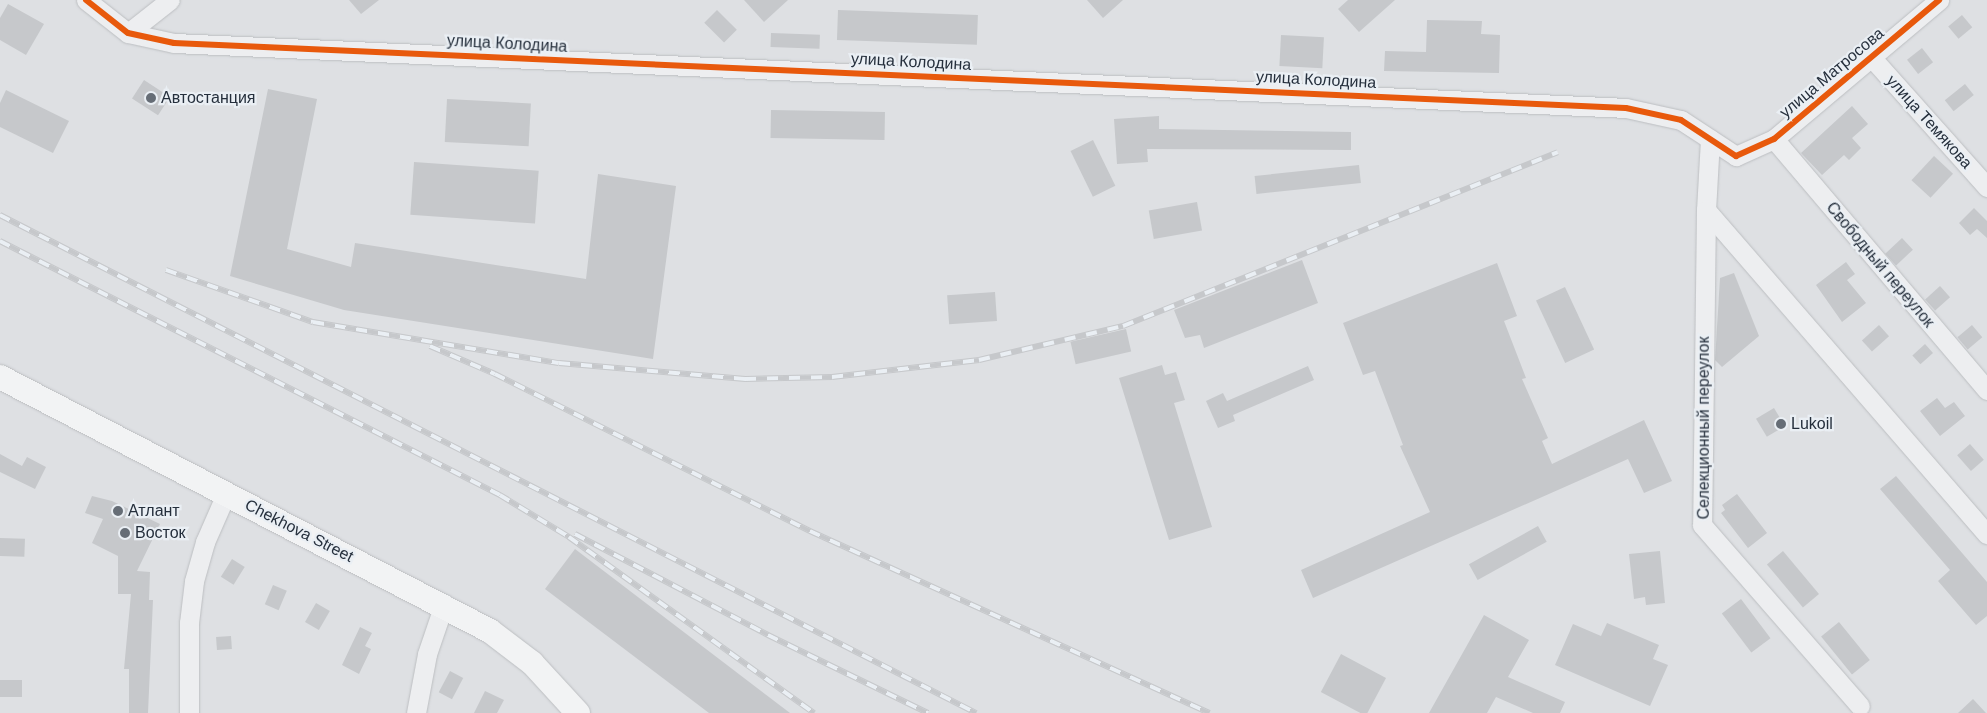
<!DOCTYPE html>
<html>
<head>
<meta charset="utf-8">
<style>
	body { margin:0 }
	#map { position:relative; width:1987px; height:713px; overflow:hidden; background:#dee0e3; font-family:Helvetica,sans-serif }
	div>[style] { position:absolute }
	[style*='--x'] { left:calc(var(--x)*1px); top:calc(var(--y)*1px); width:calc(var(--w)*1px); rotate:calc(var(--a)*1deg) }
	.building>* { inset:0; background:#c6c8cb; transform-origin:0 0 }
	.roads { filter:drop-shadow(0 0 1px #bcbec1) drop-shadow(0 0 1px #bcbec1) }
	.minor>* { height:19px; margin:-9.5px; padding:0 9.5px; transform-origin:9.5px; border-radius:9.5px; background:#edeef0 }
	.major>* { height:24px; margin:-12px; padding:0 12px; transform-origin:12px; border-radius:12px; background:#f2f3f4 }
	.rail>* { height:5.5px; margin-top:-2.75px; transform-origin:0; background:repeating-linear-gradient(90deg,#eaeff4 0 11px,#c6c8cb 0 22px); box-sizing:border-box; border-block:1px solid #c6c8cb }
	.cycleway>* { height:6px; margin:-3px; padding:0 3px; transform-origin:3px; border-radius:3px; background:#e8590c }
	.dots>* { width:14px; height:14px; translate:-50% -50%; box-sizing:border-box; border:2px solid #eaeff4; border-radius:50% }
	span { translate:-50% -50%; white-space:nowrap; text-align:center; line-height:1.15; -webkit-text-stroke:4.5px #eaeff4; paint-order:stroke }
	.street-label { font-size:16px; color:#252f3c }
	.poi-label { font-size:16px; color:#252f3c }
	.left { translate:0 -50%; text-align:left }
</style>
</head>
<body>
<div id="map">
	<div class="building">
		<div style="clip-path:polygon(349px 0,379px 0,361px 14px)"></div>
		<div style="clip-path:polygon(744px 0,788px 0,764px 22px)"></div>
		<div style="clip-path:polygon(1087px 0,1123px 0,1103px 18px)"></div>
		<div style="clip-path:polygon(1348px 0,1395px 0,1359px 32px,1338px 9px)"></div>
		<div style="clip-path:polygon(8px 4px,44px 24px,26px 55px,0 40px,0 18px)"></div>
		<div style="left:717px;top:10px;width:28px;height:18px;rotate:45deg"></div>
		<div style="left:838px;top:10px;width:140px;height:30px;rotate:2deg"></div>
		<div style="left:1962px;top:15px;width:16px;height:18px;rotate:50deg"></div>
		<div style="clip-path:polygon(1427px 20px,1482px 21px,1481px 34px,1500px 35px,1499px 73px,1384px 71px,1385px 51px,1426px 52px)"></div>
		<div style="left:771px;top:33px;width:49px;height:14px;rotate:2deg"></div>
		<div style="left:1281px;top:35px;width:43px;height:31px;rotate:3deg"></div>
		<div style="left:1922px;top:48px;width:18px;height:19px;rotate:52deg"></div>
		<div style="left:144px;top:80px;width:31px;height:22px;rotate:33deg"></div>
		<div style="left:1965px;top:84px;width:14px;height:26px;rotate:51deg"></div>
		<div style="clip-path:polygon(268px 89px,317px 99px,287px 249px,351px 267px,355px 243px,586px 279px,598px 174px,676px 186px,653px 359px,344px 310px,230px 276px)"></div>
		<div style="clip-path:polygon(6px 90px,69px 121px,53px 153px,0 127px,0 103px)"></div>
		<div style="left:447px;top:99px;width:84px;height:43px;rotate:3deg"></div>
		<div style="clip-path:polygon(1852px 106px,1868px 124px,1852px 138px,1861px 148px,1849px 160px,1844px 155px,1822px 175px,1801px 153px)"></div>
		<div style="left:771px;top:110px;width:114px;height:28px;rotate:1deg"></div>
		<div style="clip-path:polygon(1159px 116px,1159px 129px,1351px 132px,1351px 150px,1147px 149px,1148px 162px,1117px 164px,1114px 119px)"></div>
		<div style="left:1093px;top:140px;width:51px;height:25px;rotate:64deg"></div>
		<div style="left:1934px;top:156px;width:26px;height:33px;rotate:43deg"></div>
		<div style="left:414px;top:162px;width:125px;height:53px;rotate:4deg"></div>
		<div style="left:1359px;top:165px;width:18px;height:105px;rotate:84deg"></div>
		<div style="left:1197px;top:202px;width:29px;height:49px;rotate:80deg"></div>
		<div style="clip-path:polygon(1974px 208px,1987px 221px,1987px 238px,1977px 229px,1970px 235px,1959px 223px)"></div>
		<div style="left:1902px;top:238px;width:16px;height:23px;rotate:47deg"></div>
		<div style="clip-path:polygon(1302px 260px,1318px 303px,1204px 348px,1200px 335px,1185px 338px,1174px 310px)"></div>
		<div style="clip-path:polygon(1846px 262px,1855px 274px,1847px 280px,1866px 303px,1842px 322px,1816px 285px)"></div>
		<div style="clip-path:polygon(1497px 263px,1517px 316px,1504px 321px,1526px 378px,1522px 379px,1548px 438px,1542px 441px,1552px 464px,1644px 420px,1672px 481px,1644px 493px,1628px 459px,1313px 598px,1301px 570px,1430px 512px,1400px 446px,1403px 445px,1375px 371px,1363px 375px,1343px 323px)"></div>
		<div style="clip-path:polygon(1734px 273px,1759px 336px,1722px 367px,1715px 360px,1720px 278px)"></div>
		<div style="left:1940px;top:286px;width:15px;height:20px;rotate:48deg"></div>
		<div style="left:1565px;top:287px;width:69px;height:32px;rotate:65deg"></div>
		<div style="left:995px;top:292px;width:29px;height:48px;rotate:86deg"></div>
		<div style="left:1879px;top:325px;width:15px;height:23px;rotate:48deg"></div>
		<div style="left:1972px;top:325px;width:16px;height:19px;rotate:50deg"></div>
		<div style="left:1126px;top:329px;width:23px;height:57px;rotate:77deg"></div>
		<div style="left:1925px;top:344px;width:12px;height:17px;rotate:48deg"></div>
		<div style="clip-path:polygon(1162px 365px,1165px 375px,1176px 372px,1185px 400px,1174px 403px,1212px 527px,1169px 540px,1119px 378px)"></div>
		<div style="clip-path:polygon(1308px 366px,1314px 380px,1233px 415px,1235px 421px,1218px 428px,1206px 401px,1223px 393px,1227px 401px)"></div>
		<div style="clip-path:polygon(1937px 398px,1945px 408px,1954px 402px,1965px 416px,1940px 436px,1920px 411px)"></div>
		<div style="left:1774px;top:408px;width:21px;height:21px;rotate:59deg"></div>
		<div style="left:1970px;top:444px;width:21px;height:17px;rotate:49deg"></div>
		<div style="clip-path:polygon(0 454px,22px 466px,27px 457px,46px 467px,35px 489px,0 472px)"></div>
		<div style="clip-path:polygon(1896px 476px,1987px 582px,1987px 616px,1976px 625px,1938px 581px,1950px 570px,1880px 489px)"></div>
		<div style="clip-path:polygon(1737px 494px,1767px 533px,1748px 548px,1721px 513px,1725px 510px,1722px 505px)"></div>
		<div style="clip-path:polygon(92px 496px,112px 501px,160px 524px,137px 571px,150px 572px,149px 600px,153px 600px,148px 713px,129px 713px,129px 669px,124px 669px,131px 594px,118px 594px,118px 556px,92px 543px,103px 519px,85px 513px)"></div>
		<div style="left:1538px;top:526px;width:18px;height:79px;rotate:61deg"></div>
		<div style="left:0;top:538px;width:25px;height:18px;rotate:2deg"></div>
		<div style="clip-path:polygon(575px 549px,790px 713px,709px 713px,545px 589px)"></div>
		<div style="clip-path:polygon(1660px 551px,1665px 603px,1646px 605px,1645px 597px,1634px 599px,1629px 554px)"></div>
		<div style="left:1783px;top:551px;width:56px;height:21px;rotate:50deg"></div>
		<div style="left:232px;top:559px;width:15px;height:21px;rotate:32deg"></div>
		<div style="left:273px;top:585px;width:15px;height:21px;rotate:23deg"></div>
		<div style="left:1741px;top:599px;width:49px;height:24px;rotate:53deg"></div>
		<div style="left:316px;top:603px;width:16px;height:22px;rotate:30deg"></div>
		<div style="clip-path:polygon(1484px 615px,1529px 640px,1508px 677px,1565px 702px,1560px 713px,1533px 713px,1496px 697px,1487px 713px,1429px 713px)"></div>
		<div style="left:1839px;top:622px;width:49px;height:23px;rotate:51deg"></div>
		<div style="clip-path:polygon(1607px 623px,1659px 645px,1653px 659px,1668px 665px,1650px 706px,1555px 665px,1573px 624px,1601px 636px)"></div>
		<div style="clip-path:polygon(360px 627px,372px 633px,365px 646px,371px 649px,359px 674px,342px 665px)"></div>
		<div style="left:231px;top:636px;width:13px;height:15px;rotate:86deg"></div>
		<div style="left:1341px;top:654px;width:51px;height:43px;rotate:28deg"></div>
		<div style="left:450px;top:671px;width:15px;height:24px;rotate:28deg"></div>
		<div style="left:0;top:680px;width:22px;height:17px"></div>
		<div style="clip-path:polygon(485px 691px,504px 700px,497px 713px,474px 713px)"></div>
		<div style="clip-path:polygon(1973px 699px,1986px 713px,1958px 713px)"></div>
	</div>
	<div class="roads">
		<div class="minor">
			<div style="--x:86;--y:0;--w:53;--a:38.2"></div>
			<div style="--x:128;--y:33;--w:47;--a:12.3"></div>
			<div style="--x:174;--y:43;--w:1453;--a:2.56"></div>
			<div style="--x:1626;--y:108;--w:56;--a:12.3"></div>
			<div style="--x:1681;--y:120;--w:66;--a:33.2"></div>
			<div style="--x:1736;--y:156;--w:42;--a:-24.1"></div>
			<div style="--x:1774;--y:139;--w:216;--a:-40.1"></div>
			<div style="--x:128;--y:33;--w:53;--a:-38.2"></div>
			<div style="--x:1872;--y:58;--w:173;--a:48.3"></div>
			<div style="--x:1710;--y:139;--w:71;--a:93.2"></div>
			<div style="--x:1706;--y:210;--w:429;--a:49.1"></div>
			<div style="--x:1774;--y:139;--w:329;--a:49.7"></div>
			<div style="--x:1706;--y:210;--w:315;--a:90.7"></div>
			<div style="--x:1702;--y:525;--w:240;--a:48.9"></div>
			<div style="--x:189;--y:713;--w:90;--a:-90"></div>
			<div style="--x:189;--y:623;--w:42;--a:-83.2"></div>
			<div style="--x:194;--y:581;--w:41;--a:-74.2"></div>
			<div style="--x:205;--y:542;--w:52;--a:-66.4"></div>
			<div style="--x:416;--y:713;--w:60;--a:-79.4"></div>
			<div style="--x:427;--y:654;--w:53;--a:-71.2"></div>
		</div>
		<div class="major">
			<div style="--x:0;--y:377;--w:552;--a:27.4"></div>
			<div style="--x:490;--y:631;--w:53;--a:37.3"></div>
			<div style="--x:532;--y:663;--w:68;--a:47.4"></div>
		</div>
	</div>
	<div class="rail">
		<div style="--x:0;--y:215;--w:1096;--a:27.03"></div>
		<div style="--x:0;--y:241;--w:561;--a:26.93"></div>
		<div style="--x:500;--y:495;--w:81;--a:31.3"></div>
		<div style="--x:569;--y:537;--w:302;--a:35.7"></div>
		<div style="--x:166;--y:270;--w:156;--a:19.5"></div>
		<div style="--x:313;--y:322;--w:249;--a:9.5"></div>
		<div style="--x:559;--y:363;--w:187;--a:4.9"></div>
		<div style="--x:745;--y:379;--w:87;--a:-1.3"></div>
		<div style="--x:832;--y:377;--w:148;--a:-6.6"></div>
		<div style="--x:979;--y:360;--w:148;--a:-13.3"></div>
		<div style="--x:1123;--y:326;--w:468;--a:-21.8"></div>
		<div style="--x:430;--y:346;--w:71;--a:23.3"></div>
		<div style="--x:495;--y:374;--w:352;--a:26.5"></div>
		<div style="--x:810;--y:531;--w:439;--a:24.5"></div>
		<div style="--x:575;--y:534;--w:218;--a:27.6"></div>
		<div style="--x:768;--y:635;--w:178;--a:26"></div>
	</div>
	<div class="cycleway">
		<div style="--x:86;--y:0;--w:53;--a:38.2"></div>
		<div style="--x:128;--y:33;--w:47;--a:12.3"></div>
		<div style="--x:174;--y:43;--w:1453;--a:2.56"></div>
		<div style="--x:1626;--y:108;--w:56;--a:12.3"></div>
		<div style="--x:1681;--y:120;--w:66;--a:33.2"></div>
		<div style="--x:1736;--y:156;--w:42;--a:-24.1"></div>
		<div style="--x:1774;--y:139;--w:216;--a:-40.1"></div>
	</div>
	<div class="dots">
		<div style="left:151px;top:98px;background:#666d76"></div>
		<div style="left:1781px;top:424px;background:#666d76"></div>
		<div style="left:118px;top:511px;background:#666d76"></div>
		<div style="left:125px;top:533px;background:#666d76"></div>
	</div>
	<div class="street-label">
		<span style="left:507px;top:44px;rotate:3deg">улица Колодина</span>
		<span style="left:911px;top:62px;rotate:3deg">улица Колодина</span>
		<span style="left:1832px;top:73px;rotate:-40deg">улица Матросова</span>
		<span style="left:1316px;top:80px;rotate:3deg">улица Колодина</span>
		<span style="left:1929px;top:122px;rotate:48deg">улица Темякова</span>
		<span style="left:1880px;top:265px;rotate:50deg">Свободный переулок</span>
		<span style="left:1704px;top:428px;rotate:-90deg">Селекционный переулок</span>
		<span style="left:299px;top:531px;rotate:27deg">Chekhova Street</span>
	</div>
	<div class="poi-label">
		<span class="left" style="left:161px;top:98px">Автостанция</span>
		<span class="left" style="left:1791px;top:424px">Lukoil</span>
		<span class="left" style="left:128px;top:511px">Атлант</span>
		<span class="left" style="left:135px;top:533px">Восток</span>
	</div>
</div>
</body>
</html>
